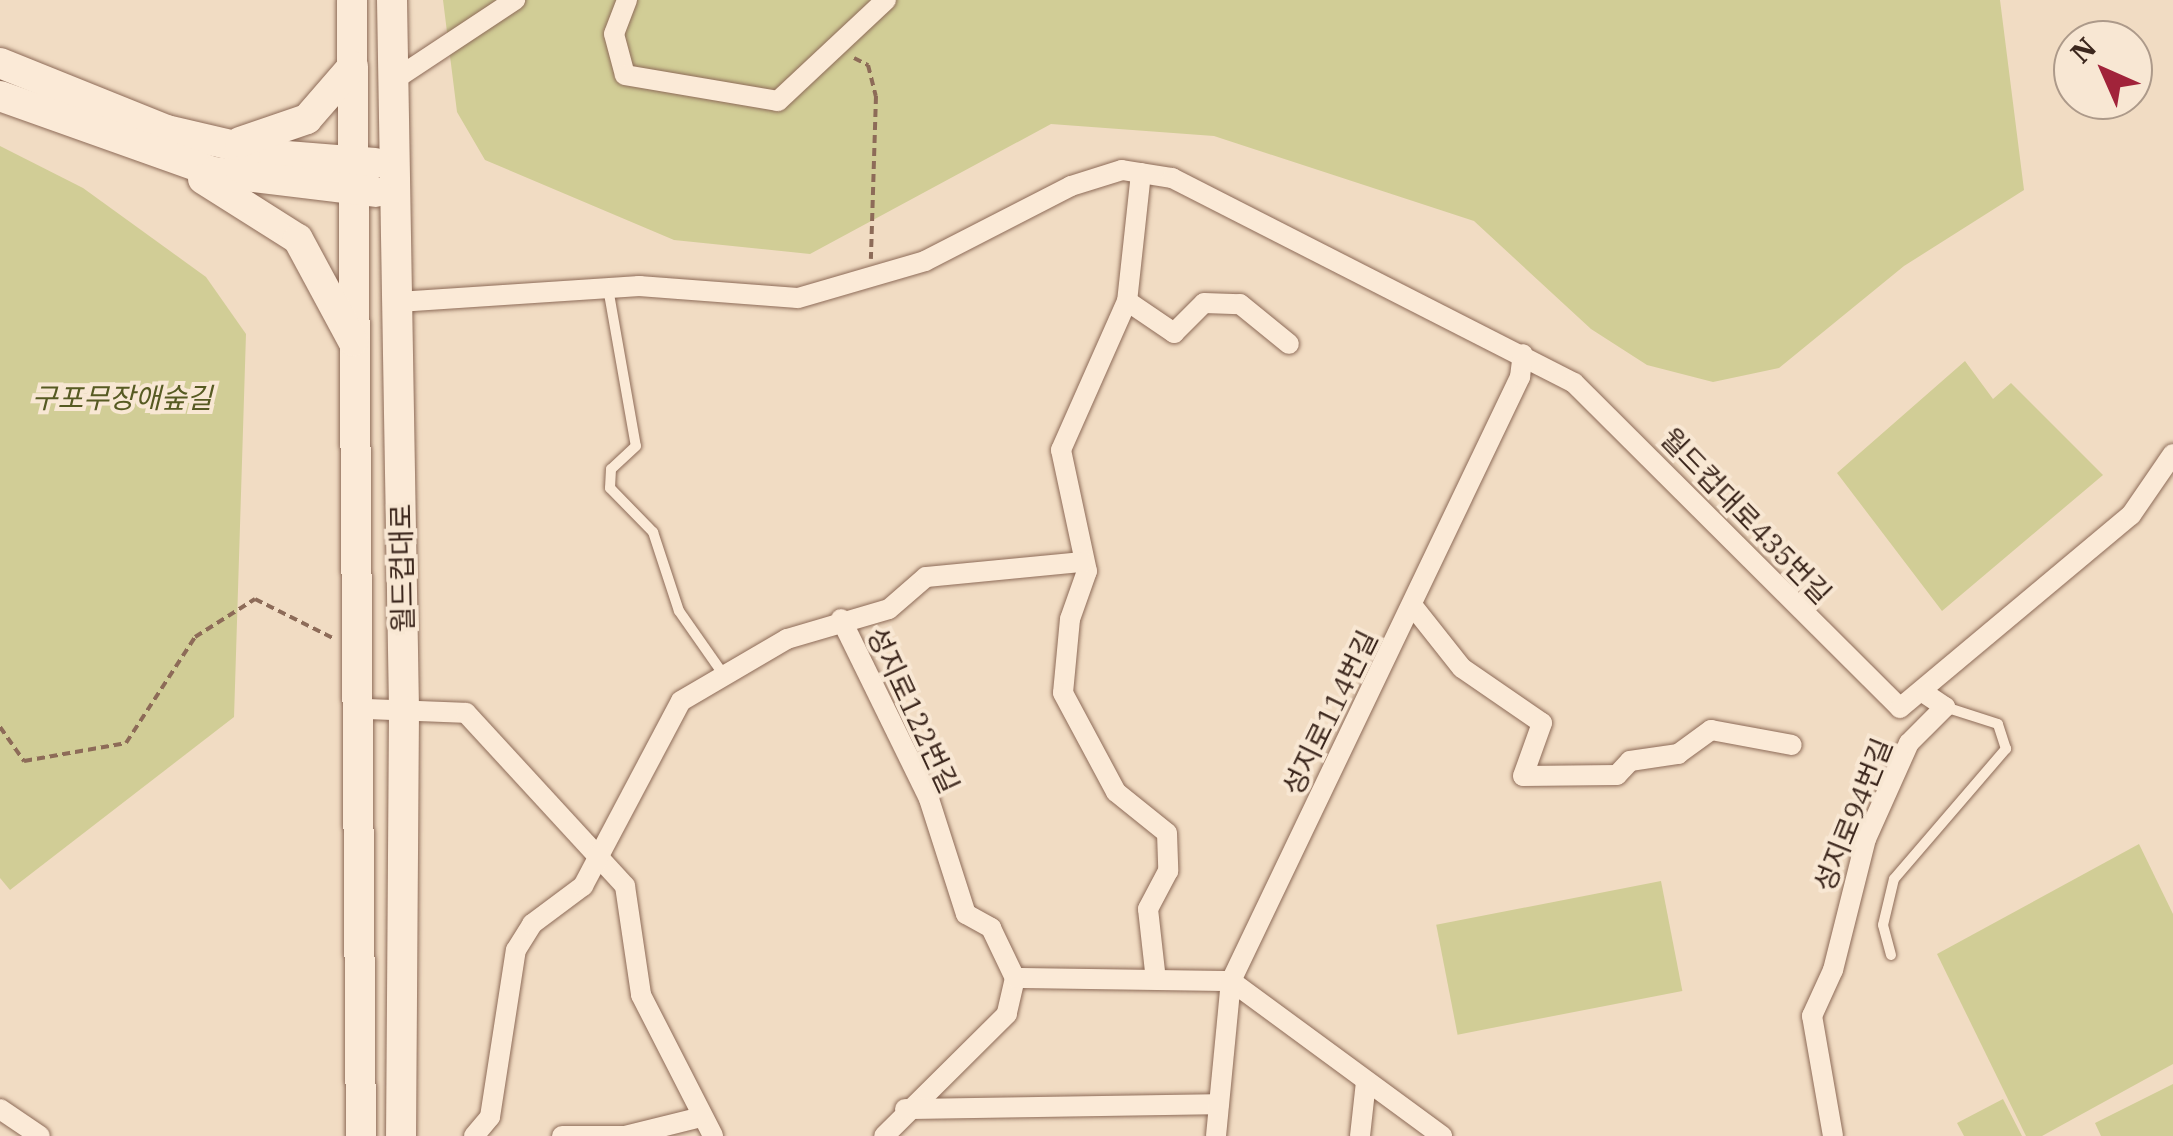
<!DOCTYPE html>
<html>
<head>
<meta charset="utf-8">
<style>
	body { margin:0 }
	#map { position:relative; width:2173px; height:1136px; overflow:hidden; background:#f1dcc3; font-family:"IBM Plex Serif","Noto Sans KR",serif }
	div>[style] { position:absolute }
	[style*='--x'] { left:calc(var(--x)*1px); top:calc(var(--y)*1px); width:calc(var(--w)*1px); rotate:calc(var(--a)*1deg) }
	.green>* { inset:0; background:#d1cd96; transform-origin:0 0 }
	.path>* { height:4px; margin-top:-2px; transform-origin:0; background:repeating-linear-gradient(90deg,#8d6b58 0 8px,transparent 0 13px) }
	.roads { filter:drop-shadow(0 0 2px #8d6b58) drop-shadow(0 0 2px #8d6b58) }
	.lane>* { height:10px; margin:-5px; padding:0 5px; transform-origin:5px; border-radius:5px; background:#fbead7 }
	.street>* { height:20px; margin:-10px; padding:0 10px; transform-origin:10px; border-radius:10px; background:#fbead7 }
	.secondary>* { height:30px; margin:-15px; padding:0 15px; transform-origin:15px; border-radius:15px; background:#fbead7 }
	span { translate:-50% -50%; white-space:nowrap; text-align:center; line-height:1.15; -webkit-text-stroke:8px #f8e7d3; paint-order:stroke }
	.park-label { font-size:28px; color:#565a22; font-style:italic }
	.street-label { font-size:28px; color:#3c271d }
	.north { position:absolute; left:2053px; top:20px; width:100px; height:100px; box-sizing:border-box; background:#f8e7d3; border:2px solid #ad9a8a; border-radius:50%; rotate:315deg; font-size:28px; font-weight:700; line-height:40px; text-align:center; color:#3c271d }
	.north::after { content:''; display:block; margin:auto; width:35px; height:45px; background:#a1233a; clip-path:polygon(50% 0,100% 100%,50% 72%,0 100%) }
</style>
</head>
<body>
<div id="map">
	<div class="green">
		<div style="clip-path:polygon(443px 0,2000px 0,2024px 190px,1904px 266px,1779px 368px,1713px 382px,1647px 365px,1591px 329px,1474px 221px,1214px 136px,1051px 124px,810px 254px,674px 240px,485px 160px,457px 112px)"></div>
		<div style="clip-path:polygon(0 146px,83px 188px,206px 277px,246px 334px,234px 717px,10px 890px,0 878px)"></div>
		<div style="clip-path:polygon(1965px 361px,1993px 399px,2011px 383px,2103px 475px,1942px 611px,1837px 473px)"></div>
		<div style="clip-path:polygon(2139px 844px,2173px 914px,2173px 1064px,2042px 1136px,2026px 1136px,1937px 954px)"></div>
		<div style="left:1661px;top:881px;width:112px;height:229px;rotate:79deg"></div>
		<div style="clip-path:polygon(2173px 1084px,2173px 1136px,2101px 1136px,2095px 1123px)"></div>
		<div style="clip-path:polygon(2003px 1099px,2022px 1136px,1964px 1136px,1957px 1123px)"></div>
	</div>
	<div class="path">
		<div style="--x:854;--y:58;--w:16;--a:27"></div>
		<div style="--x:868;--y:65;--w:32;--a:76"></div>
		<div style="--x:876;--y:96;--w:163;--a:91.8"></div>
		<div style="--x:0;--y:727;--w:42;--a:54.8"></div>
		<div style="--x:24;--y:761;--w:104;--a:-10"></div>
		<div style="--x:126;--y:743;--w:126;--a:-56.9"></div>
		<div style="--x:195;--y:637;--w:71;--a:-32.3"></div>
		<div style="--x:255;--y:599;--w:87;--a:26.6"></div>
	</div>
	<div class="roads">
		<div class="lane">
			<div style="--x:608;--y:288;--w:160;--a:80"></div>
			<div style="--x:636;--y:446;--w:34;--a:137"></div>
			<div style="--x:611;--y:469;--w:19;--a:93"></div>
			<div style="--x:610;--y:488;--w:62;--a:45.7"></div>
			<div style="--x:653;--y:532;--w:83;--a:71.8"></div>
			<div style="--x:679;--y:611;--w:73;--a:55"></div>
			<div style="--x:1891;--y:955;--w:31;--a:-105"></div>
			<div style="--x:1883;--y:925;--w:47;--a:-76.6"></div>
			<div style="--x:1894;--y:879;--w:172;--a:-49.3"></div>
			<div style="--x:2006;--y:749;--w:26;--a:-108"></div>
			<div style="--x:1998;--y:724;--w:56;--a:-162.2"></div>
		</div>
		<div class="street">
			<div style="--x:627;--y:0;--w:36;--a:111"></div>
			<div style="--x:614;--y:34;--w:42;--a:75"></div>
			<div style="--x:625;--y:75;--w:155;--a:9.6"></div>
			<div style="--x:778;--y:101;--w:148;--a:-43.1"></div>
			<div style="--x:391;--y:82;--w:149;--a:-33.5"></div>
			<div style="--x:1141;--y:173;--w:129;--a:96.2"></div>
			<div style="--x:1127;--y:301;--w:163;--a:113.9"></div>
			<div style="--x:1061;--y:450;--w:124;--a:77.9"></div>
			<div style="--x:1087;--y:571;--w:51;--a:109.5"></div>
			<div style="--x:1070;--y:619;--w:74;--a:95.4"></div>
			<div style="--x:1063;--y:693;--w:112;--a:61.8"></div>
			<div style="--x:1116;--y:792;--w:65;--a:38.8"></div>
			<div style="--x:1167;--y:833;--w:38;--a:88"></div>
			<div style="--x:1168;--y:871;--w:43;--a:117.8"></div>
			<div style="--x:1148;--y:909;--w:71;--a:83.6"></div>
			<div style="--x:1127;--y:301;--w:57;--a:34.2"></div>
			<div style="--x:1174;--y:333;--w:42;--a:-45"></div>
			<div style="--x:1204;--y:303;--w:36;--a:2"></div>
			<div style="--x:1240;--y:304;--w:63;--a:39.2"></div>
			<div style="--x:398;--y:302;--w:242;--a:-3.8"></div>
			<div style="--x:639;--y:286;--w:159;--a:4.3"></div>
			<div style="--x:798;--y:298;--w:132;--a:-16.2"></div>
			<div style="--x:925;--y:261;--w:164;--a:-27.2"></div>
			<div style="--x:1071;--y:186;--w:53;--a:-17.4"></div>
			<div style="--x:1122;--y:170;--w:51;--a:9.1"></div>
			<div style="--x:1172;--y:178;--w:451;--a:27"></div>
			<div style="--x:1574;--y:383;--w:460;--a:44.9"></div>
			<div style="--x:1900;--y:708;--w:301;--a:-39.9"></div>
			<div style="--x:2131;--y:515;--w:74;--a:-55.5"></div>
			<div style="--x:1412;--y:605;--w:80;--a:51.6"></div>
			<div style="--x:1462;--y:668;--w:97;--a:34.5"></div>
			<div style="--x:1542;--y:723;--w:56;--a:109.7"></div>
			<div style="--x:1523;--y:776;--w:94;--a:-0.6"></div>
			<div style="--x:1617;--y:775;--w:19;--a:-47"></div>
			<div style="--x:1630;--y:761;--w:49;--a:-8.3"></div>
			<div style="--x:1678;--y:754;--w:41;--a:-36"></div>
			<div style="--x:1711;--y:730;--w:82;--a:10.5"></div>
			<div style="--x:841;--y:619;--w:200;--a:63.9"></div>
			<div style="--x:929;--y:799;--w:121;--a:72.2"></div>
			<div style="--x:966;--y:914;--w:29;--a:29"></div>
			<div style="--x:991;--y:928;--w:55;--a:64.4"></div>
			<div style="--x:1015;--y:978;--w:37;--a:103"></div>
			<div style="--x:1007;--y:1014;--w:173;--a:135.2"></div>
			<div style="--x:364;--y:709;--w:102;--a:2.2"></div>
			<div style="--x:466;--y:713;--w:235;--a:47.4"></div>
			<div style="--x:625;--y:886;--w:110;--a:81.6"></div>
			<div style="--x:641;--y:995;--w:158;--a:62.9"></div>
			<div style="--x:1015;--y:978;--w:216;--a:0.8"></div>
			<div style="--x:1231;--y:981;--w:262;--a:36.3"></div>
			<div style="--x:0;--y:1109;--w:48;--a:34"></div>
			<div style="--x:905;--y:1109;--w:314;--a:-0.9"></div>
			<div style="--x:474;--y:1136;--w:25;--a:-50"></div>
			<div style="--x:490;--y:1117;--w:169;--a:-81.2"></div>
			<div style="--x:516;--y:950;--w:31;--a:-58"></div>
			<div style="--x:532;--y:924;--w:64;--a:-36.7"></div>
			<div style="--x:583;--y:886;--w:209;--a:-62.1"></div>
			<div style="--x:681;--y:701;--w:123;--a:-30.3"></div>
			<div style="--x:787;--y:639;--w:106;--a:-16.4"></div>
			<div style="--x:889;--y:609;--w:49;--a:-40.9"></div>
			<div style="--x:926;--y:577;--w:158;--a:-5.5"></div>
			<div style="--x:562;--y:1136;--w:63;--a:0"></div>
			<div style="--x:625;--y:1136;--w:74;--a:-14"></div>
			<div style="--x:1216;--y:1136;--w:156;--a:-84.5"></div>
			<div style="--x:1231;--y:981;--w:670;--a:-64.43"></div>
			<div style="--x:1520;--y:377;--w:23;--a:-83"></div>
			<div style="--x:1360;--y:1136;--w:54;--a:-83.7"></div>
			<div style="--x:1833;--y:1136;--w:122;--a:-99.9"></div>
			<div style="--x:1812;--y:1016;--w:51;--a:-65.5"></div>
			<div style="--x:1833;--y:970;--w:135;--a:-75.9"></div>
			<div style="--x:1866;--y:839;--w:105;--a:-65.9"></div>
			<div style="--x:1909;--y:743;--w:51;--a:-45"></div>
			<div style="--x:1945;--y:707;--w:22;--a:-146"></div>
		</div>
		<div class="secondary">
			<div style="--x:352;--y:0;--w:1136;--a:89.55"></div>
			<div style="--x:392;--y:0;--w:711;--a:89.03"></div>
			<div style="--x:404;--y:711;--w:425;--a:90.4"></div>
			<div style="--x:0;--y:63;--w:180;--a:21.9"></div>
			<div style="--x:167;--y:130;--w:110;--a:13.2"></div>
			<div style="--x:274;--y:155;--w:101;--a:4.5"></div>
			<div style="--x:0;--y:96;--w:226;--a:19.6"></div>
			<div style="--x:213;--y:172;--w:164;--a:7"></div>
			<div style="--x:240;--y:142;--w:71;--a:-18.9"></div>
			<div style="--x:307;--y:119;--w:70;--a:-49"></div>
			<div style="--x:203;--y:179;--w:112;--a:32.3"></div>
			<div style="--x:298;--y:239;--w:116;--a:61.7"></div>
		</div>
	</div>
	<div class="park-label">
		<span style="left:122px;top:398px">구포무장애숲길</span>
	</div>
	<div class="street-label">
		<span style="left:1746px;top:516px;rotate:46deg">월드컵대로435번길</span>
		<span style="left:402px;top:568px;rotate:-91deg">월드컵대로</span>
		<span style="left:913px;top:710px;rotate:65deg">성지로122번길</span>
		<span style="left:1330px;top:713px;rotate:-64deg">성지로114번길</span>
		<span style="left:1853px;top:815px;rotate:-68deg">성지로94번길</span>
	</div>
	<div class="north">N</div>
</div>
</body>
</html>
